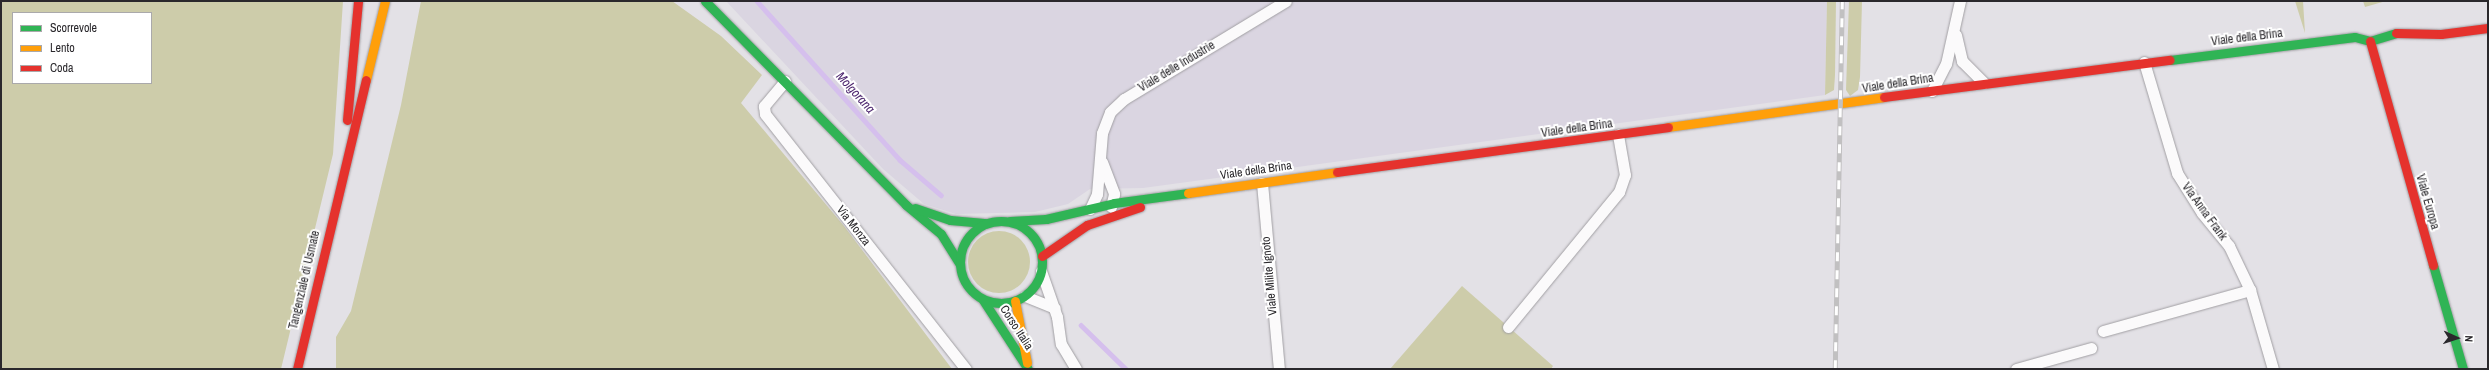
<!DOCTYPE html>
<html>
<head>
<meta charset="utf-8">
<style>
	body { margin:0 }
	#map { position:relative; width:2489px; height:370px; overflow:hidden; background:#e3e1e6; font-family:"Archivo Narrow",sans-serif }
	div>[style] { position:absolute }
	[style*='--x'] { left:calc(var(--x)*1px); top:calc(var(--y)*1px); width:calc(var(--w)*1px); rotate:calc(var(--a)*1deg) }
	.built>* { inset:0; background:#dad5e1 }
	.green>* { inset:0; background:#cdccaa }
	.round { border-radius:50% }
	.stream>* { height:4.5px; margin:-2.25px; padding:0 2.25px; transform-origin:2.25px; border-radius:2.25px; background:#d5bfed }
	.roads { filter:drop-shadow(0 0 1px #a19fa3) drop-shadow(0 0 1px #a19fa3) }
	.street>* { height:11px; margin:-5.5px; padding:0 5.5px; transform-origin:5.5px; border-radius:5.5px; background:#fbfafb }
	.fast>* { height:9px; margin:-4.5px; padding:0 4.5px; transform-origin:4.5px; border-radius:4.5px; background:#30b455 }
	.fast>.ring { margin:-4.5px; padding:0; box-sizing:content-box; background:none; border:9px solid #30b455; border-radius:50% }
	.slow>* { height:9px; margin:-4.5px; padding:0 4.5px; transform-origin:4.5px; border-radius:4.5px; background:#ff9f0a }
	.jam>* { height:9px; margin:-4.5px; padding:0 4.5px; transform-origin:4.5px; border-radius:4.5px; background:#e5322d }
	.rail>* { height:4.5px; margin-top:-2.25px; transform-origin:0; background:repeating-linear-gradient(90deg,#fff 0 9px,#c1c0c1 0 18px); box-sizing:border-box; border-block:1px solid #c1c0c1 }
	span { translate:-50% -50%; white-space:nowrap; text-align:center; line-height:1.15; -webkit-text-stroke:4px #fff; paint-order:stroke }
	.street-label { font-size:12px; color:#2a282c }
	.water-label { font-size:13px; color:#4d266f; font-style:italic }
	.frame { position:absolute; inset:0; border:2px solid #2a282c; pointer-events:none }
	.legend { position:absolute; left:12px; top:12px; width:140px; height:72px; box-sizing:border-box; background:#fff; border:1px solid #aaa9ab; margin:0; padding:5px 7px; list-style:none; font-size:12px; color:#2a282c }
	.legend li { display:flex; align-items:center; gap:8px; height:20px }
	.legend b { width:20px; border:1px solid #aaa9ab }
	.north { position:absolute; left:2437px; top:318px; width:40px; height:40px; -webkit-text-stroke:3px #fff; paint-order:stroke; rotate:93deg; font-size:11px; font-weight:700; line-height:16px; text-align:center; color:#2a282c }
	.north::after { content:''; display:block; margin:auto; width:14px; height:18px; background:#2a282c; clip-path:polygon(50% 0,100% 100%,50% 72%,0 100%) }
</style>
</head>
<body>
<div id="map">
	<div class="built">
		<div style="clip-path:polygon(726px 1px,1827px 1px,1825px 95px,1143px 188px,1090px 189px,1068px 204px,1035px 212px,956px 214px,924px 204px,883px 169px)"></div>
	</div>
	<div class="green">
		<div style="clip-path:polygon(evenodd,1px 1px,343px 1px,333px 154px,281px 369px,1px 369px,1px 1px,13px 13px,151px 13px,151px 83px,13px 83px,13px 13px)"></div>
		<div style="clip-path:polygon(421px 1px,672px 1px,721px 36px,762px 75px,741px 103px,844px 226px,952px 369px,336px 369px,336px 337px,351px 311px,401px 105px)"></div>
		<div style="clip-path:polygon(1827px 1px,1836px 1px,1835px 75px,1834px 90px,1825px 95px)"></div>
		<div style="clip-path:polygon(1849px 1px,1862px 1px,1860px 77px,1858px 90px,1850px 96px,1846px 90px)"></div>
		<div style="clip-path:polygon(2295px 1px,2303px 1px,2305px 33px)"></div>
		<div style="clip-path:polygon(2363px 1px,2386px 1px,2365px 7px)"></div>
		<div class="round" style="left:968px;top:231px;width:62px;height:62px"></div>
		<div style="clip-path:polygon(1462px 286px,1553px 366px,1551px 369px,1390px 369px)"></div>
	</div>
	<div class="stream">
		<div style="--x:757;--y:1;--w:214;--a:48"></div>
		<div style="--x:900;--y:160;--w:54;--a:40.5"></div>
		<div style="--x:1081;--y:325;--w:63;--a:44.4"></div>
	</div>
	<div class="roads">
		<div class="street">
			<div style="--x:1956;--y:35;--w:27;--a:77"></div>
			<div style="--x:1962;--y:61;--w:31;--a:45"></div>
			<div style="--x:2144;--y:62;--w:116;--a:73.4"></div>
			<div style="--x:2177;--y:173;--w:47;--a:58"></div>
			<div style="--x:2202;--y:213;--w:43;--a:50.7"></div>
			<div style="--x:2229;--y:246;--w:49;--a:64.5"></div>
			<div style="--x:2250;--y:290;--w:82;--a:73.8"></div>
			<div style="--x:785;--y:81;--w:33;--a:130"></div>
			<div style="--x:764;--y:106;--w:8;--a:83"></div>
			<div style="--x:765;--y:114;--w:325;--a:51.8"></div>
			<div style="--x:1932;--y:91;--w:30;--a:-63"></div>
			<div style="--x:1946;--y:64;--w:65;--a:-77.5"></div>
			<div style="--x:1102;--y:162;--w:34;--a:69"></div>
			<div style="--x:1114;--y:194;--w:13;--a:103"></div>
			<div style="--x:1262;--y:183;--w:187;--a:84.8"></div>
			<div style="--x:1090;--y:209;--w:17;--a:-65"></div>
			<div style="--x:1097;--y:194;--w:61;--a:-85.3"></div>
			<div style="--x:1102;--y:133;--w:22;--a:-69"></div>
			<div style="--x:1110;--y:112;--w:19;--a:-43"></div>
			<div style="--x:1124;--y:99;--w:189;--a:-31.2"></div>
			<div style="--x:1041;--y:271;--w:49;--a:70.8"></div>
			<div style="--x:1057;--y:317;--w:27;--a:82"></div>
			<div style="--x:1061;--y:344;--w:29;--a:59"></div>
			<div style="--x:1025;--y:296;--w:32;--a:22"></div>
			<div style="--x:1508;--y:327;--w:175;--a:-50.6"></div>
			<div style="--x:1619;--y:192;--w:18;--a:-71"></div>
			<div style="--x:1625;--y:175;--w:41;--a:-99.9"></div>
			<div style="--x:2103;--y:331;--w:153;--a:-15.6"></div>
			<div style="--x:2016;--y:369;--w:78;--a:-15.6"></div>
		</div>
		<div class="fast">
			<div style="--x:705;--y:1;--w:286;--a:45.4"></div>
			<div style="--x:906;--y:205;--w:45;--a:39.6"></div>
			<div style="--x:941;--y:234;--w:36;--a:58"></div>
			<div style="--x:2170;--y:60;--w:186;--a:-7.1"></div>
			<div style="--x:2355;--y:37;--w:16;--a:15"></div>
			<div style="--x:2370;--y:41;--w:27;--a:-17"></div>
			<div style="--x:915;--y:208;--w:37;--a:19"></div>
			<div style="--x:950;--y:220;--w:37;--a:5"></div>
			<div class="ring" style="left:960px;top:221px;width:73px;height:73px"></div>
			<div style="--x:1010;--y:221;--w:36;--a:-3"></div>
			<div style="--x:1046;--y:219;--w:70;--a:-13.2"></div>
			<div style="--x:1114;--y:203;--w:75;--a:-7.7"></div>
			<div style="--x:2433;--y:265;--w:108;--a:73.9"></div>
			<div style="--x:983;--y:300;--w:82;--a:56.9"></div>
		</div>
		<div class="slow">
			<div style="--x:366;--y:80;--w:81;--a:-76.5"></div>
			<div style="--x:1668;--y:127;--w:218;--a:-7.9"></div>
			<div style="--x:1188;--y:193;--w:150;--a:-8"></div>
			<div style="--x:1015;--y:301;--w:63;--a:79"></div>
		</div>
		<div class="jam">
			<div style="--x:2396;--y:33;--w:45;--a:1.3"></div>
			<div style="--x:2441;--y:34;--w:47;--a:-7.3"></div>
			<div style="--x:2370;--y:41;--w:233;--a:74.3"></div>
			<div style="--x:1884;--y:97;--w:288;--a:-7.4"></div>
			<div style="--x:347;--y:120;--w:120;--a:-84.7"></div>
			<div style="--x:1337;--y:172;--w:334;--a:-7.7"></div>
			<div style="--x:1042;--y:256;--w:55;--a:-34.6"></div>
			<div style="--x:1087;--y:225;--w:56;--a:-18.8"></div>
			<div style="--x:297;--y:369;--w:297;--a:-76.6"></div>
		</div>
	</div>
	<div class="rail">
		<div style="--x:1835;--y:369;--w:368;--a:-88.9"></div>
	</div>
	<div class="street-label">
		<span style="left:2247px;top:38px;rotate:-7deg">Viale della Brina</span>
		<span style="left:1177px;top:67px;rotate:-31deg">Viale delle Industrie</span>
		<span style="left:1898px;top:84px;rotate:-9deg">Viale della Brina</span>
		<span style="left:1577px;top:129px;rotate:-8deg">Viale della Brina</span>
		<span style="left:1256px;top:171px;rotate:-8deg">Viale della Brina</span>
		<span style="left:2427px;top:202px;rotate:74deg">Viale Europa</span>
		<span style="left:2204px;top:212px;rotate:54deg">Via Anna Frank</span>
		<span style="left:853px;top:226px;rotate:52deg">Via Monza</span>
		<span style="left:1270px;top:276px;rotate:-95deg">Viale Milite Ignoto</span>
		<span style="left:305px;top:280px;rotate:-77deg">Tangenziale di Usmate</span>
		<span style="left:1016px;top:328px;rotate:57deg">Corso Italia</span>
	</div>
	<div class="water-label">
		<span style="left:855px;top:93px;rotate:48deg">Molgorana</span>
	</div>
	<div class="frame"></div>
	<ul class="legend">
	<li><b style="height:5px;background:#30b455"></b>Scorrevole</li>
	<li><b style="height:5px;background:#ff9f0a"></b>Lento</li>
	<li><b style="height:5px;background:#e5322d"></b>Coda</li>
	</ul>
	<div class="north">N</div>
</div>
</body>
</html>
